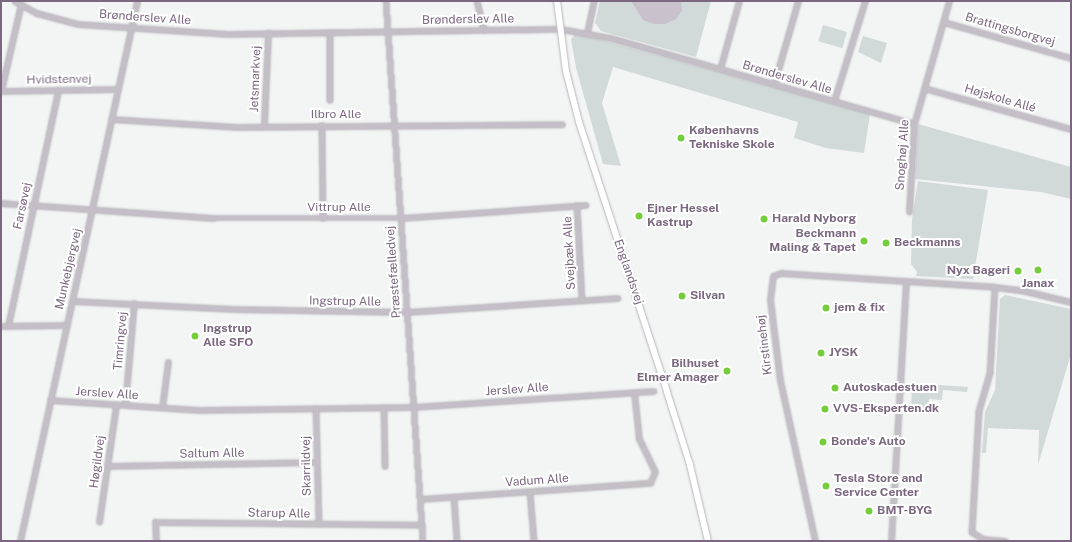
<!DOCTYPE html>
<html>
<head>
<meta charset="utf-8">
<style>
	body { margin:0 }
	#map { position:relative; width:1072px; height:542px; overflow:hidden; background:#f2f5f4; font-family:"Public Sans",sans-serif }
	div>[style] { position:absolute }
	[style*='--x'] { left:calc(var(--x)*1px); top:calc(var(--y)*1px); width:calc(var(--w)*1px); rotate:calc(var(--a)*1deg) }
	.green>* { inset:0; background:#d2dad9; transform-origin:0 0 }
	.water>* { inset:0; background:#c9c1cc }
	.roads { filter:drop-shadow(0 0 1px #bab4bc) drop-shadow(0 0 1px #bab4bc) }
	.minor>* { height:4.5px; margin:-2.25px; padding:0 2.25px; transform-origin:2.25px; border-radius:2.25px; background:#c4bfc6 }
	.secondary>* { height:6px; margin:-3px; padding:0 3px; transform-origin:3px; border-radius:3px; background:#fff }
	.dots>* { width:11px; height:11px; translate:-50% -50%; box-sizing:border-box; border:2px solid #fff; border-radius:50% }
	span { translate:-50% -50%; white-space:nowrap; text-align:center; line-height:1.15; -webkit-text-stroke:4px #fff; paint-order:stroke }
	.street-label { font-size:12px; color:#7b6880 }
	.poi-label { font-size:12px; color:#7b6880; font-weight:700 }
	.left { translate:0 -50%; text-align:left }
	.right { translate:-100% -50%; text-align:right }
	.frame { position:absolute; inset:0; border:2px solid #7b6880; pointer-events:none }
</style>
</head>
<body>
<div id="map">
	<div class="green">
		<div style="clip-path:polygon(600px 1px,711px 1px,696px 57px,601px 31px,595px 23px)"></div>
		<div style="left:823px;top:25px;width:25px;height:17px;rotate:16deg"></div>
		<div style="clip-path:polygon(575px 35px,587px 36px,870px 114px,864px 153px,826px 148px,794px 138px,798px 122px,613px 67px,602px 103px,621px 166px,603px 164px,576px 68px,571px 39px)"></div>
		<div style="clip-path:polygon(863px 36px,887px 43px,881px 63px,858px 52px)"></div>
		<div style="clip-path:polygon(918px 124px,1071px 167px,1071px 199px,1041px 192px,915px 179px)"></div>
		<div style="clip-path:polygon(918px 181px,988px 190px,973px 279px,916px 276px,917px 272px,911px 264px,912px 219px)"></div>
		<div style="clip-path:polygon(1005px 295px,1071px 309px,1071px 354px,1038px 465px,1039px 430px,988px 428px,986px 453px,982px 453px,985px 412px,995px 390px,1000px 299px)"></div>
		<div style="clip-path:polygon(912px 383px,968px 387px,967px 392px,943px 390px,942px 400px,929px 399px,928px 413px,911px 412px)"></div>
	</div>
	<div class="water">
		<div style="clip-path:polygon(631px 1px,681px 1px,682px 10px,676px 19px,665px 24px,654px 24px,643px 20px)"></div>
	</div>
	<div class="roads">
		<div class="minor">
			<div style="--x:15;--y:1;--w:25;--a:29"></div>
			<div style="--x:37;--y:13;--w:42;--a:15"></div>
			<div style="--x:78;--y:24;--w:150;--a:3.8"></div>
			<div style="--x:228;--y:34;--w:333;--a:-0.9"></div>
			<div style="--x:561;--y:29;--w:51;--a:10.2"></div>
			<div style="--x:611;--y:38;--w:315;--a:15.8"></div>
			<div style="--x:386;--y:1;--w:541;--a:86.08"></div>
			<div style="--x:477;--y:1;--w:30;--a:76"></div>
			<div style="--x:944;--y:22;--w:132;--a:15.8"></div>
			<div style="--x:330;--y:32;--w:68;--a:90"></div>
			<div style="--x:587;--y:33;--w:33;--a:-78"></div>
			<div style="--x:720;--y:69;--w:71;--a:-74.4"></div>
			<div style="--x:774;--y:84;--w:86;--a:-73.9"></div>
			<div style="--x:924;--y:88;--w:153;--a:15.6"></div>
			<div style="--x:1;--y:91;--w:116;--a:-1"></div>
			<div style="--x:1;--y:91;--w:89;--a:-77.1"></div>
			<div style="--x:834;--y:101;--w:105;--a:-72.8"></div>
			<div style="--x:111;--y:119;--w:126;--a:3.6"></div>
			<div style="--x:237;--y:127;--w:325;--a:-0.5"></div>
			<div style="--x:264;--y:125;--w:92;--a:-87.5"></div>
			<div style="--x:322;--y:125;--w:93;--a:89.4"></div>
			<div style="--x:1;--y:203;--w:213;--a:4"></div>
			<div style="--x:213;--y:218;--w:188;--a:0"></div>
			<div style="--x:401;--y:218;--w:185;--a:-4"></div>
			<div style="--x:577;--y:205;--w:95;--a:87"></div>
			<div style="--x:909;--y:212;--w:88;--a:-86.7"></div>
			<div style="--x:914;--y:124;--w:128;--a:-74.1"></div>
			<div style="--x:995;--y:287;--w:86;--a:93.3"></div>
			<div style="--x:990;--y:373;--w:40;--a:106"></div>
			<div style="--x:979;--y:411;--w:121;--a:93.3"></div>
			<div style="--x:972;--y:532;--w:13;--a:32"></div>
			<div style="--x:983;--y:539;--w:22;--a:5"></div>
			<div style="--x:72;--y:301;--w:161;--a:2.8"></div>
			<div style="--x:233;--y:309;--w:174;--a:1"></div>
			<div style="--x:407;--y:312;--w:211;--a:-3.8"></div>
			<div style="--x:1;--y:326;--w:66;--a:-0.9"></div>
			<div style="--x:8;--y:326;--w:241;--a:-78"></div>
			<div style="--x:50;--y:400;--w:149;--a:3.8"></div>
			<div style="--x:199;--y:410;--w:214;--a:-0.8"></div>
			<div style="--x:413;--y:407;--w:241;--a:-3.8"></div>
			<div style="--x:125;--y:405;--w:102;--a:-85"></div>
			<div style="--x:384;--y:407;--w:59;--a:89"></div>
			<div style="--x:162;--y:408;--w:46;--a:-82.6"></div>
			<div style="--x:316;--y:408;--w:116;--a:88.5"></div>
			<div style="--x:108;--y:466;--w:208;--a:-1.1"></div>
			<div style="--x:530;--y:492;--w:49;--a:85.3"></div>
			<div style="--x:454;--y:497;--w:44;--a:86.1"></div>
			<div style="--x:420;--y:499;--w:231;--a:-4"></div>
			<div style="--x:650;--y:483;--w:12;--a:-66"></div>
			<div style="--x:655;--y:472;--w:37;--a:-116"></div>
			<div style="--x:639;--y:439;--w:46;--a:-96.2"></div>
			<div style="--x:99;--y:522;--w:118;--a:-81.7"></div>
			<div style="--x:20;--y:541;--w:553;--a:-77.77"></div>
			<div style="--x:156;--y:541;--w:19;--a:-93"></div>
			<div style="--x:155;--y:522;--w:267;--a:0.6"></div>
			<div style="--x:815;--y:541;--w:164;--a:-102.3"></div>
			<div style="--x:780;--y:381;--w:82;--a:-97"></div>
			<div style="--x:770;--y:300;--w:24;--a:-83"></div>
			<div style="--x:773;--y:276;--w:9;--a:-21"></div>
			<div style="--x:781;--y:273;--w:214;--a:3.7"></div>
			<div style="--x:995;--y:287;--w:26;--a:7"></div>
			<div style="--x:1021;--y:290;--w:51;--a:13.5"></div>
			<div style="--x:891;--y:541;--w:260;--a:-86.7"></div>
		</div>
		<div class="secondary">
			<div style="--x:557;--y:1;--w:71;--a:82.7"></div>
			<div style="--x:566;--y:71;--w:53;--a:75.7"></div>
			<div style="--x:579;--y:122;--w:284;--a:71.9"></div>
			<div style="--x:667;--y:392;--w:77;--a:72.5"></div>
			<div style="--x:690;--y:465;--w:78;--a:76.7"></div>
		</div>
	</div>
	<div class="dots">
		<div style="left:681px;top:138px;background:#75cd3b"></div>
		<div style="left:639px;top:216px;background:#75cd3b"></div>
		<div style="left:764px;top:219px;background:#75cd3b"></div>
		<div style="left:864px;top:241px;background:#75cd3b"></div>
		<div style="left:886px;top:243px;background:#75cd3b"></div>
		<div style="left:1038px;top:270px;background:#75cd3b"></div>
		<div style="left:1018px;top:271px;background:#75cd3b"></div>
		<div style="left:682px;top:296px;background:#75cd3b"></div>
		<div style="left:826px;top:308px;background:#75cd3b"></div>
		<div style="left:195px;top:336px;background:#75cd3b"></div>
		<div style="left:821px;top:353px;background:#75cd3b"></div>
		<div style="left:727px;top:371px;background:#75cd3b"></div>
		<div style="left:835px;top:388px;background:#75cd3b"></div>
		<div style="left:825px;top:409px;background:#75cd3b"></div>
		<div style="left:823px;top:442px;background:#75cd3b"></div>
		<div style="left:826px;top:486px;background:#75cd3b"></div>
		<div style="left:869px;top:511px;background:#75cd3b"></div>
	</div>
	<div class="street-label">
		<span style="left:145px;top:18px;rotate:4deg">Brønderslev Alle</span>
		<span style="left:468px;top:20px;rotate:-1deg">Brønderslev Alle</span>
		<span style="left:1010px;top:30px;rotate:16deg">Brattingsborgvej</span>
		<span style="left:787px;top:78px;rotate:16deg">Brønderslev Alle</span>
		<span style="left:256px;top:79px;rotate:-88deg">Jetsmarkvej</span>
		<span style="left:59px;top:80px;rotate:-1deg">Hvidstenvej</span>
		<span style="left:1000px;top:99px;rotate:16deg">Højskole Allé</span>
		<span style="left:336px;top:115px">Ilbro Alle</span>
		<span style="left:903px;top:155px;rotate:-86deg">Snoghøj Alle</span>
		<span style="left:23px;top:206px;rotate:-78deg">Farsøvej</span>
		<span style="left:339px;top:208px">Vittrup Alle</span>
		<span style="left:570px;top:253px;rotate:-93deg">Svejbæk Alle</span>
		<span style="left:69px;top:269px;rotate:-77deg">Munkebjergvej</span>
		<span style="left:394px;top:272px;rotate:-94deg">Præstefælledvej</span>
		<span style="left:628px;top:272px;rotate:71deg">Englandsvej</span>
		<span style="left:345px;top:302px;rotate:1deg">Ingstrup Alle</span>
		<span style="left:121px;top:341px;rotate:-85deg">Timringvej</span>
		<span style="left:765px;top:345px;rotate:-97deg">Kirstinehøj</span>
		<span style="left:517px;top:390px;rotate:-4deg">Jerslev Alle</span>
		<span style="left:107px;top:394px;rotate:4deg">Jerslev Alle</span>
		<span style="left:212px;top:454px;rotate:-1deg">Saltum Alle</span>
		<span style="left:98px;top:462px;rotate:-82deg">Høgildvej</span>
		<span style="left:307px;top:466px;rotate:-91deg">Skarrildvej</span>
		<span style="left:537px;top:481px;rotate:-4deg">Vadum Alle</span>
		<span style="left:279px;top:514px;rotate:1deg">Starup Alle</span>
	</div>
	<div class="poi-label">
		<span class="left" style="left:689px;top:138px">Københavns<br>Tekniske Skole</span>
		<span class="left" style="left:647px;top:216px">Ejner Hessel<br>Kastrup</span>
		<span class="left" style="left:772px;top:219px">Harald Nyborg</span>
		<span class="right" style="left:856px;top:241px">Beckmann<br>Maling &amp; Tapet</span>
		<span class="left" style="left:894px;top:243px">Beckmanns</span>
		<span class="right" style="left:1010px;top:271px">Nyx Bageri</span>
		<span style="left:1038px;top:284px">Janax</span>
		<span class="left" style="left:690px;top:296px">Silvan</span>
		<span class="left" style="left:834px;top:308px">jem &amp; fix</span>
		<span class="left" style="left:203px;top:336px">Ingstrup<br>Alle SFO</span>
		<span class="left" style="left:829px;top:353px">JYSK</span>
		<span class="right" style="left:719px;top:371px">Bilhuset<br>Elmer Amager</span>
		<span class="left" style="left:843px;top:388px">Autoskadestuen</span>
		<span class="left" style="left:833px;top:409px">VVS-Eksperten.dk</span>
		<span class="left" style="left:831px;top:442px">Bonde's Auto</span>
		<span class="left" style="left:834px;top:486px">Tesla Store and<br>Service Center</span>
		<span class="left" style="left:877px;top:511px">BMT-BYG</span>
	</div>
	<div class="frame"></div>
</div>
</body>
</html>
